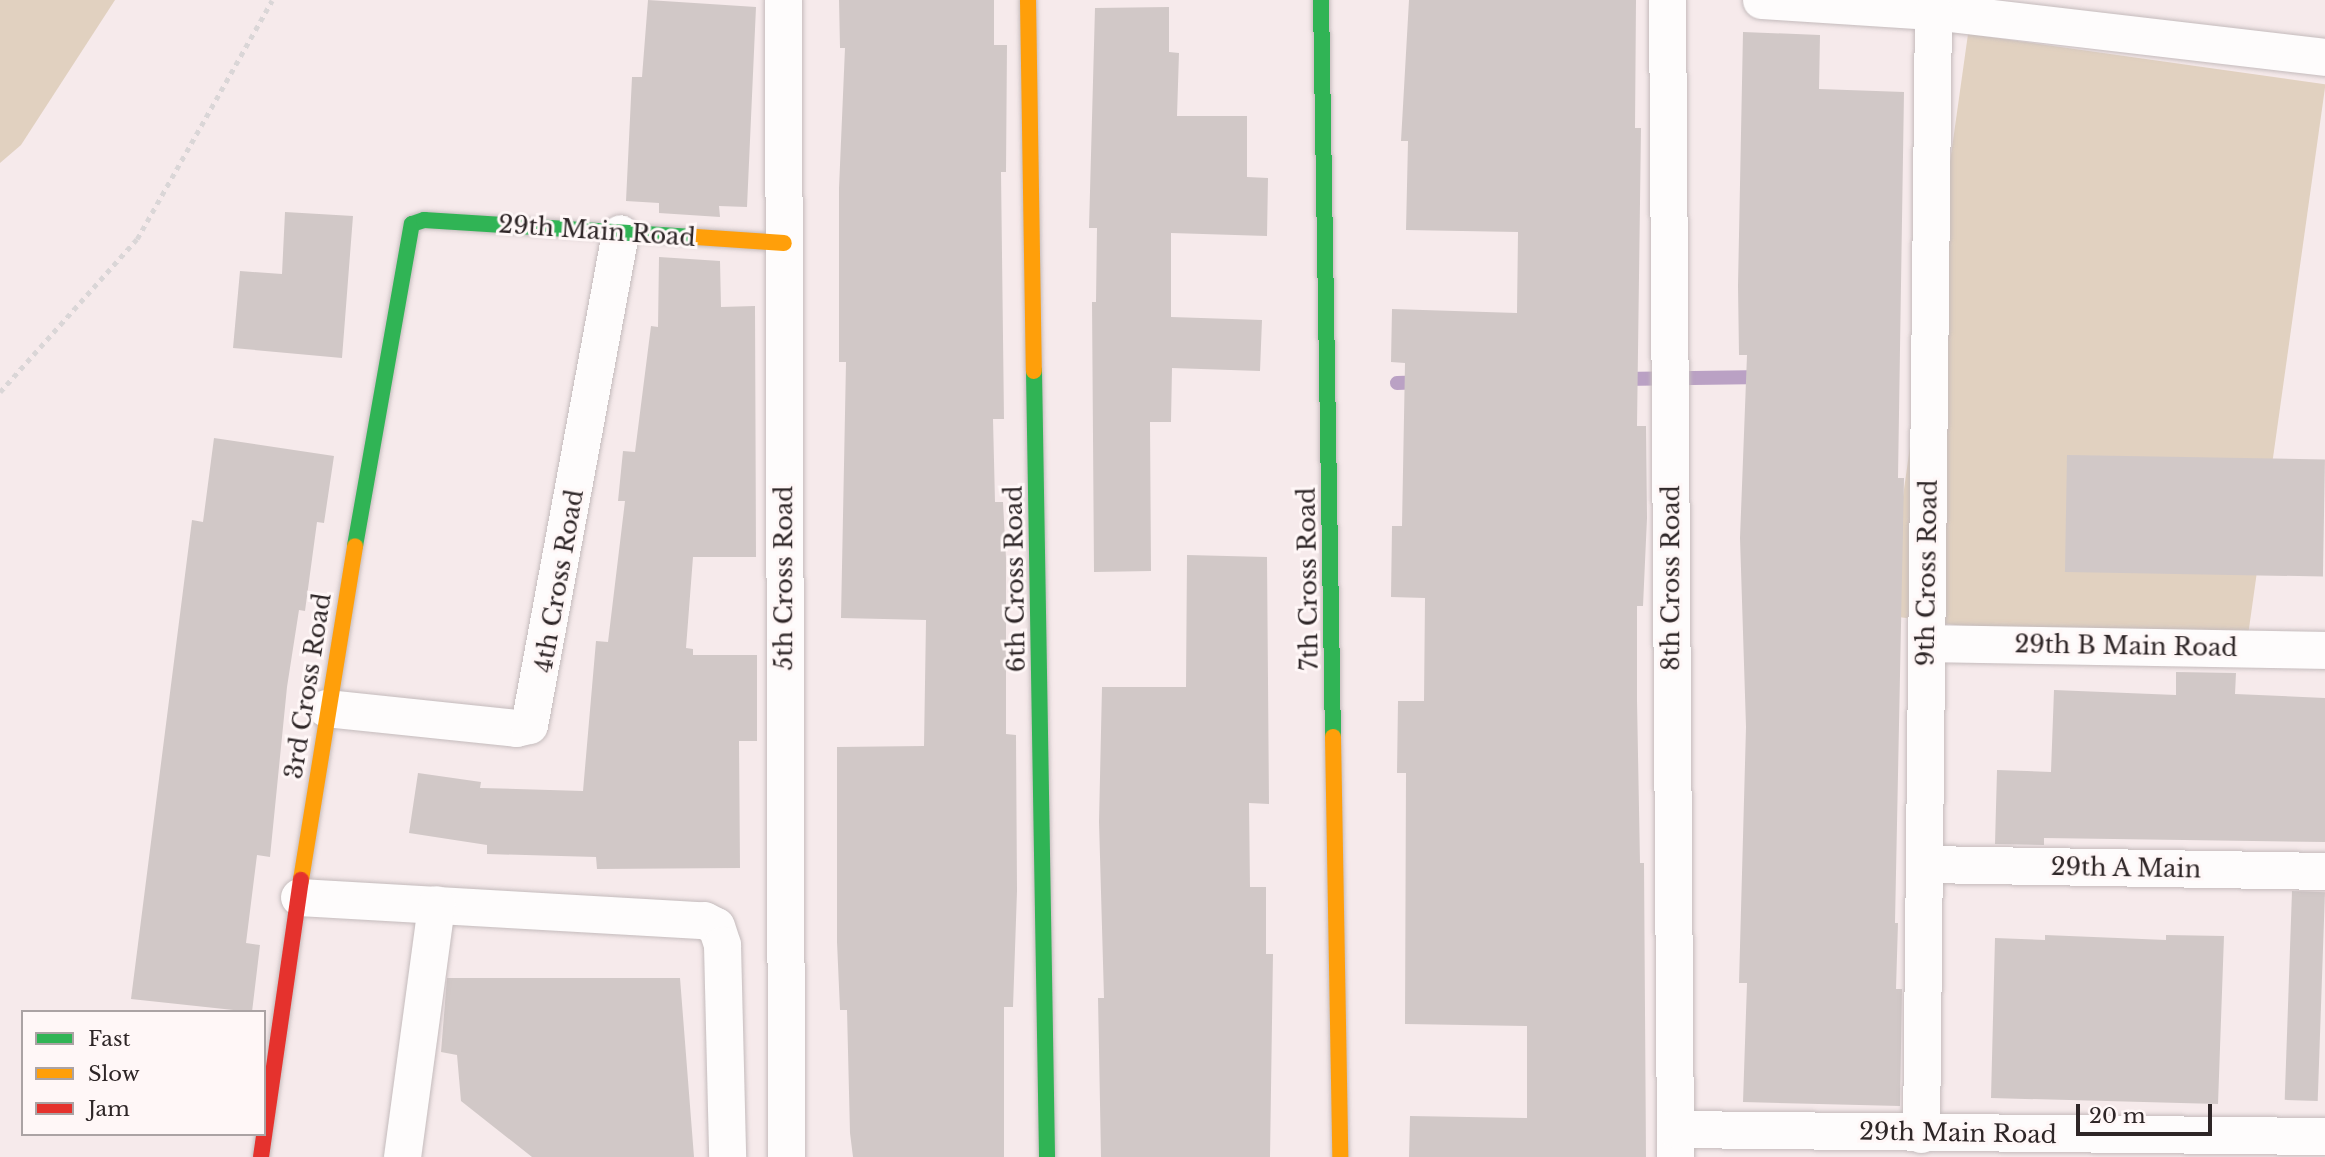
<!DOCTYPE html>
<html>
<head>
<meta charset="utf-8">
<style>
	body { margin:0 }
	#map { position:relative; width:2325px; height:1157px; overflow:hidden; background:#f6eaeb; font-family:"Libre Baskerville",serif }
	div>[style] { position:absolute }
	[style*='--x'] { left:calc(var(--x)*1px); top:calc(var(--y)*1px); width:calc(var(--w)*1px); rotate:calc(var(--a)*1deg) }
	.green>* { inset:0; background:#e1d1c0; transform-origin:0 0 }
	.stream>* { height:14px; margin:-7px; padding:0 7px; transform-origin:7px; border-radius:7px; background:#baa1c4 }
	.building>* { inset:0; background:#d1c8c7; transform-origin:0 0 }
	.path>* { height:4.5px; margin-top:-2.25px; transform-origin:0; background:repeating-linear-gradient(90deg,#dad6d7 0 5px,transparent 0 10px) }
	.roads { filter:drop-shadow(0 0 2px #c4bbbc) drop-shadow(0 0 2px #c4bbbc) }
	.street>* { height:37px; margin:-18.5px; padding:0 18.5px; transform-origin:18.5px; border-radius:18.5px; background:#fefcfc }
	.fast>* { height:16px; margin:-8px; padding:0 8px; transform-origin:8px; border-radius:8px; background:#30b455 }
	.slow>* { height:16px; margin:-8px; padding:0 8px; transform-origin:8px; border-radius:8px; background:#ff9f0a }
	.jam>* { height:16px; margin:-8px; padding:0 8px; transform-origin:8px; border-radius:8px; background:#e5322d }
	span { translate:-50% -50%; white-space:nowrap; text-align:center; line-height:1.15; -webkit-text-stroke:6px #fff7f7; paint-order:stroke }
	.street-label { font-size:24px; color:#2e2627 }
	.legend { position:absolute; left:21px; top:1010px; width:245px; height:126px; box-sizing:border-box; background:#fff7f7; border:2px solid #aba3a4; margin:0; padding:9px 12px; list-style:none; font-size:21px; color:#2e2627 }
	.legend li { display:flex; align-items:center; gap:14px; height:35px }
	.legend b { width:35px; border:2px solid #aba3a4 }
	.scale { position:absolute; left:2076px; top:1104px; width:136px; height:32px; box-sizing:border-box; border:4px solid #2e2627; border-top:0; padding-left:9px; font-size:21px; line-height:24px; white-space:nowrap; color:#2e2627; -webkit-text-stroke:5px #fff7f7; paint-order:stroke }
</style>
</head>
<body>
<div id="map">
	<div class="green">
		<div style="clip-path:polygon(0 0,115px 0,21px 145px,0 163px)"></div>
		<div style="left:1968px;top:34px;width:361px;height:587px;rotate:8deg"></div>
	</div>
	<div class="stream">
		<div style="--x:1621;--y:379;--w:144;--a:-0.8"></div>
		<div style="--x:1397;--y:383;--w:25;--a:-2"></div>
	</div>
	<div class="building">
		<div style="clip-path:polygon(648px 0,756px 7px,747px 207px,719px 206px,720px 217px,659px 213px,659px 203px,626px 201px,632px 77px,642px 77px)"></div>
		<div style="clip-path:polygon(839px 0,994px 0,994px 45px,1007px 45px,1006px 172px,1001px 172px,1004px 419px,993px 419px,995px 502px,1003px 502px,1006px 558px,1006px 734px,1016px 735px,1017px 891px,1013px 1007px,1004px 1007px,1004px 1157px,853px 1157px,850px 1133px,847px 1010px,840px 1010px,837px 942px,837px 747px,924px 746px,926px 620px,841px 618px,846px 362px,839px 362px,839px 188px,845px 48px,840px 48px)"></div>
		<div style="clip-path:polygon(1409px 0,1636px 0,1635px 128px,1641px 128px,1637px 426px,1646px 426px,1647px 518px,1643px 606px,1637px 606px,1637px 700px,1640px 863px,1644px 863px,1646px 1157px,1409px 1157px,1410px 1116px,1527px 1118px,1527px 1026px,1405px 1024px,1406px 773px,1397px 773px,1398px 701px,1424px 701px,1425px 598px,1391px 597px,1392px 526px,1402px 526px,1405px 363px,1391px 362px,1392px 309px,1517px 313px,1518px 232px,1406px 230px,1408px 141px,1401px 141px)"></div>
		<div style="clip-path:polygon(1169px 7px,1169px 52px,1179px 53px,1177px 116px,1247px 116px,1247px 177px,1268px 178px,1267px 236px,1171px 233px,1171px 317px,1262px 320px,1260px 371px,1172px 368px,1171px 422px,1150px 422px,1151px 571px,1094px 572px,1092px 302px,1096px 302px,1097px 228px,1089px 228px,1095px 8px)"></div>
		<div style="clip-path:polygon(1743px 32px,1820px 35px,1819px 89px,1904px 92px,1898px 478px,1904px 478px,1895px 923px,1898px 923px,1896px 989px,1902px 989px,1900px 1106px,1743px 1102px,1747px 983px,1739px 983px,1746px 727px,1740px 538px,1747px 355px,1739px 355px,1738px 286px)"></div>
		<div style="clip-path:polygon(285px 212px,353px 216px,342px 358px,233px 348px,240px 271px,282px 274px)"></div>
		<div style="clip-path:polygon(659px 257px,720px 261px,721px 307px,755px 306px,756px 557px,693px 557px,686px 648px,693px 649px,693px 655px,757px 655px,757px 741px,739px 741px,740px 868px,597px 869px,596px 857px,487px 854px,487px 845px,409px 833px,418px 773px,481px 782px,480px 788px,583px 791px,596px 641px,608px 642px,625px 501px,618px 501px,623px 451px,635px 452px,651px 326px,658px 327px)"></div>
		<div style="clip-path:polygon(214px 438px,334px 456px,324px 523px,317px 522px,305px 611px,299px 610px,287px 687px,270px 857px,257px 855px,246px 943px,260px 945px,252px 1012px,131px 999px,192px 520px,203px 522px)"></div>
		<div style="left:2067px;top:455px;width:258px;height:117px;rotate:1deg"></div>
		<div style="clip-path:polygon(1187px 555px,1267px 557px,1269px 804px,1249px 803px,1250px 887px,1266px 887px,1266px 954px,1273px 954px,1270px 1157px,1101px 1157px,1098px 998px,1104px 998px,1099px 822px,1102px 687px,1186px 687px)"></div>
		<div style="clip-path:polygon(2176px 672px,2236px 673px,2235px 694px,2325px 698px,2325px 842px,2044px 838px,2044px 845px,1995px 844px,1997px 770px,2051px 772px,2054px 690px,2176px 695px)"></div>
		<div style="left:2292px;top:891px;width:33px;height:209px;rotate:2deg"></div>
		<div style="clip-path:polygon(2045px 935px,2166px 940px,2166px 935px,2224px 936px,2218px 1104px,1991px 1098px,1995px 938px,2045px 940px)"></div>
		<div style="clip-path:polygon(447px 978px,680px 978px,694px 1157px,532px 1157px,461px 1101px,457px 1055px,441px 1052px)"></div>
	</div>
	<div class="path">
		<div style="--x:0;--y:392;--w:205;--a:-48.2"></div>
		<div style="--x:137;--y:239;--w:274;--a:-60.5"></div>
	</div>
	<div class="roads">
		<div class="street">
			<div style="--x:783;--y:0;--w:1157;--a:89.85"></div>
			<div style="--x:1667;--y:0;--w:1157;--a:89.6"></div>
			<div style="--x:1761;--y:0;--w:172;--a:3.7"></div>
			<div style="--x:1933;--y:11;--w:395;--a:6.7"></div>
			<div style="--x:1927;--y:643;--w:398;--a:1"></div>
			<div style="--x:326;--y:708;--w:191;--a:6"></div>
			<div style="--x:516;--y:728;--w:13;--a:-13"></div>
			<div style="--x:529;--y:725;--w:500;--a:-79.52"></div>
			<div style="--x:1926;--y:864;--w:399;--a:1"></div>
			<div style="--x:299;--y:897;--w:406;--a:3.3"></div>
			<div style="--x:704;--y:920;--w:13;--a:27"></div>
			<div style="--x:716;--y:926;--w:20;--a:72"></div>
			<div style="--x:722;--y:945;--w:212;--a:88.6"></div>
			<div style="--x:1675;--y:1129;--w:650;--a:0.62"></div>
			<div style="--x:1921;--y:1134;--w:1123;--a:-89.39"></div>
			<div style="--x:402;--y:1157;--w:255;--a:-82.3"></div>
		</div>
		<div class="fast">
			<div style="--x:1321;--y:0;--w:737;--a:89.07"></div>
			<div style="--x:1034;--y:371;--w:786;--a:89.05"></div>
			<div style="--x:355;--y:546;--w:327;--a:-80"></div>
			<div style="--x:412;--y:224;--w:13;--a:-18"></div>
			<div style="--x:424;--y:220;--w:273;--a:3.6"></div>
		</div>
		<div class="slow">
			<div style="--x:1028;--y:0;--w:371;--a:89.1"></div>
			<div style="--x:696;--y:237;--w:88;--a:3.9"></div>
			<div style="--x:1333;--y:737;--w:420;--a:89"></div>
			<div style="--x:301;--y:880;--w:338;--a:-80.8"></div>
		</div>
		<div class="jam">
			<div style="--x:261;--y:1157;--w:280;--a:-81.8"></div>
		</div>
	</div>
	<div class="street-label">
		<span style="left:597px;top:231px;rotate:4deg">29th Main Road</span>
		<span style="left:1927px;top:573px;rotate:-89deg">9th Cross Road</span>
		<span style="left:784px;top:578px;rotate:-90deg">5th Cross Road</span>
		<span style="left:1671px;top:578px;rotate:-90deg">8th Cross Road</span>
		<span style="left:1015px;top:579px;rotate:-91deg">6th Cross Road</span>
		<span style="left:1308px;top:579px;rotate:-91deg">7th Cross Road</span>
		<span style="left:559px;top:581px;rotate:-80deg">4th Cross Road</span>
		<span style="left:2126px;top:646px;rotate:1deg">29th B Main Road</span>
		<span style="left:308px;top:686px;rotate:-81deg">3rd Cross Road</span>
		<span style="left:2126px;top:868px;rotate:1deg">29th A Main</span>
		<span style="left:1958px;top:1133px;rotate:1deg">29th Main Road</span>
	</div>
	<ul class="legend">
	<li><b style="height:9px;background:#30b455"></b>Fast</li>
	<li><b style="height:9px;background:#ff9f0a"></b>Slow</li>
	<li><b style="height:9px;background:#e5322d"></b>Jam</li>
	</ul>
	<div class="scale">20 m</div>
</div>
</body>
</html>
